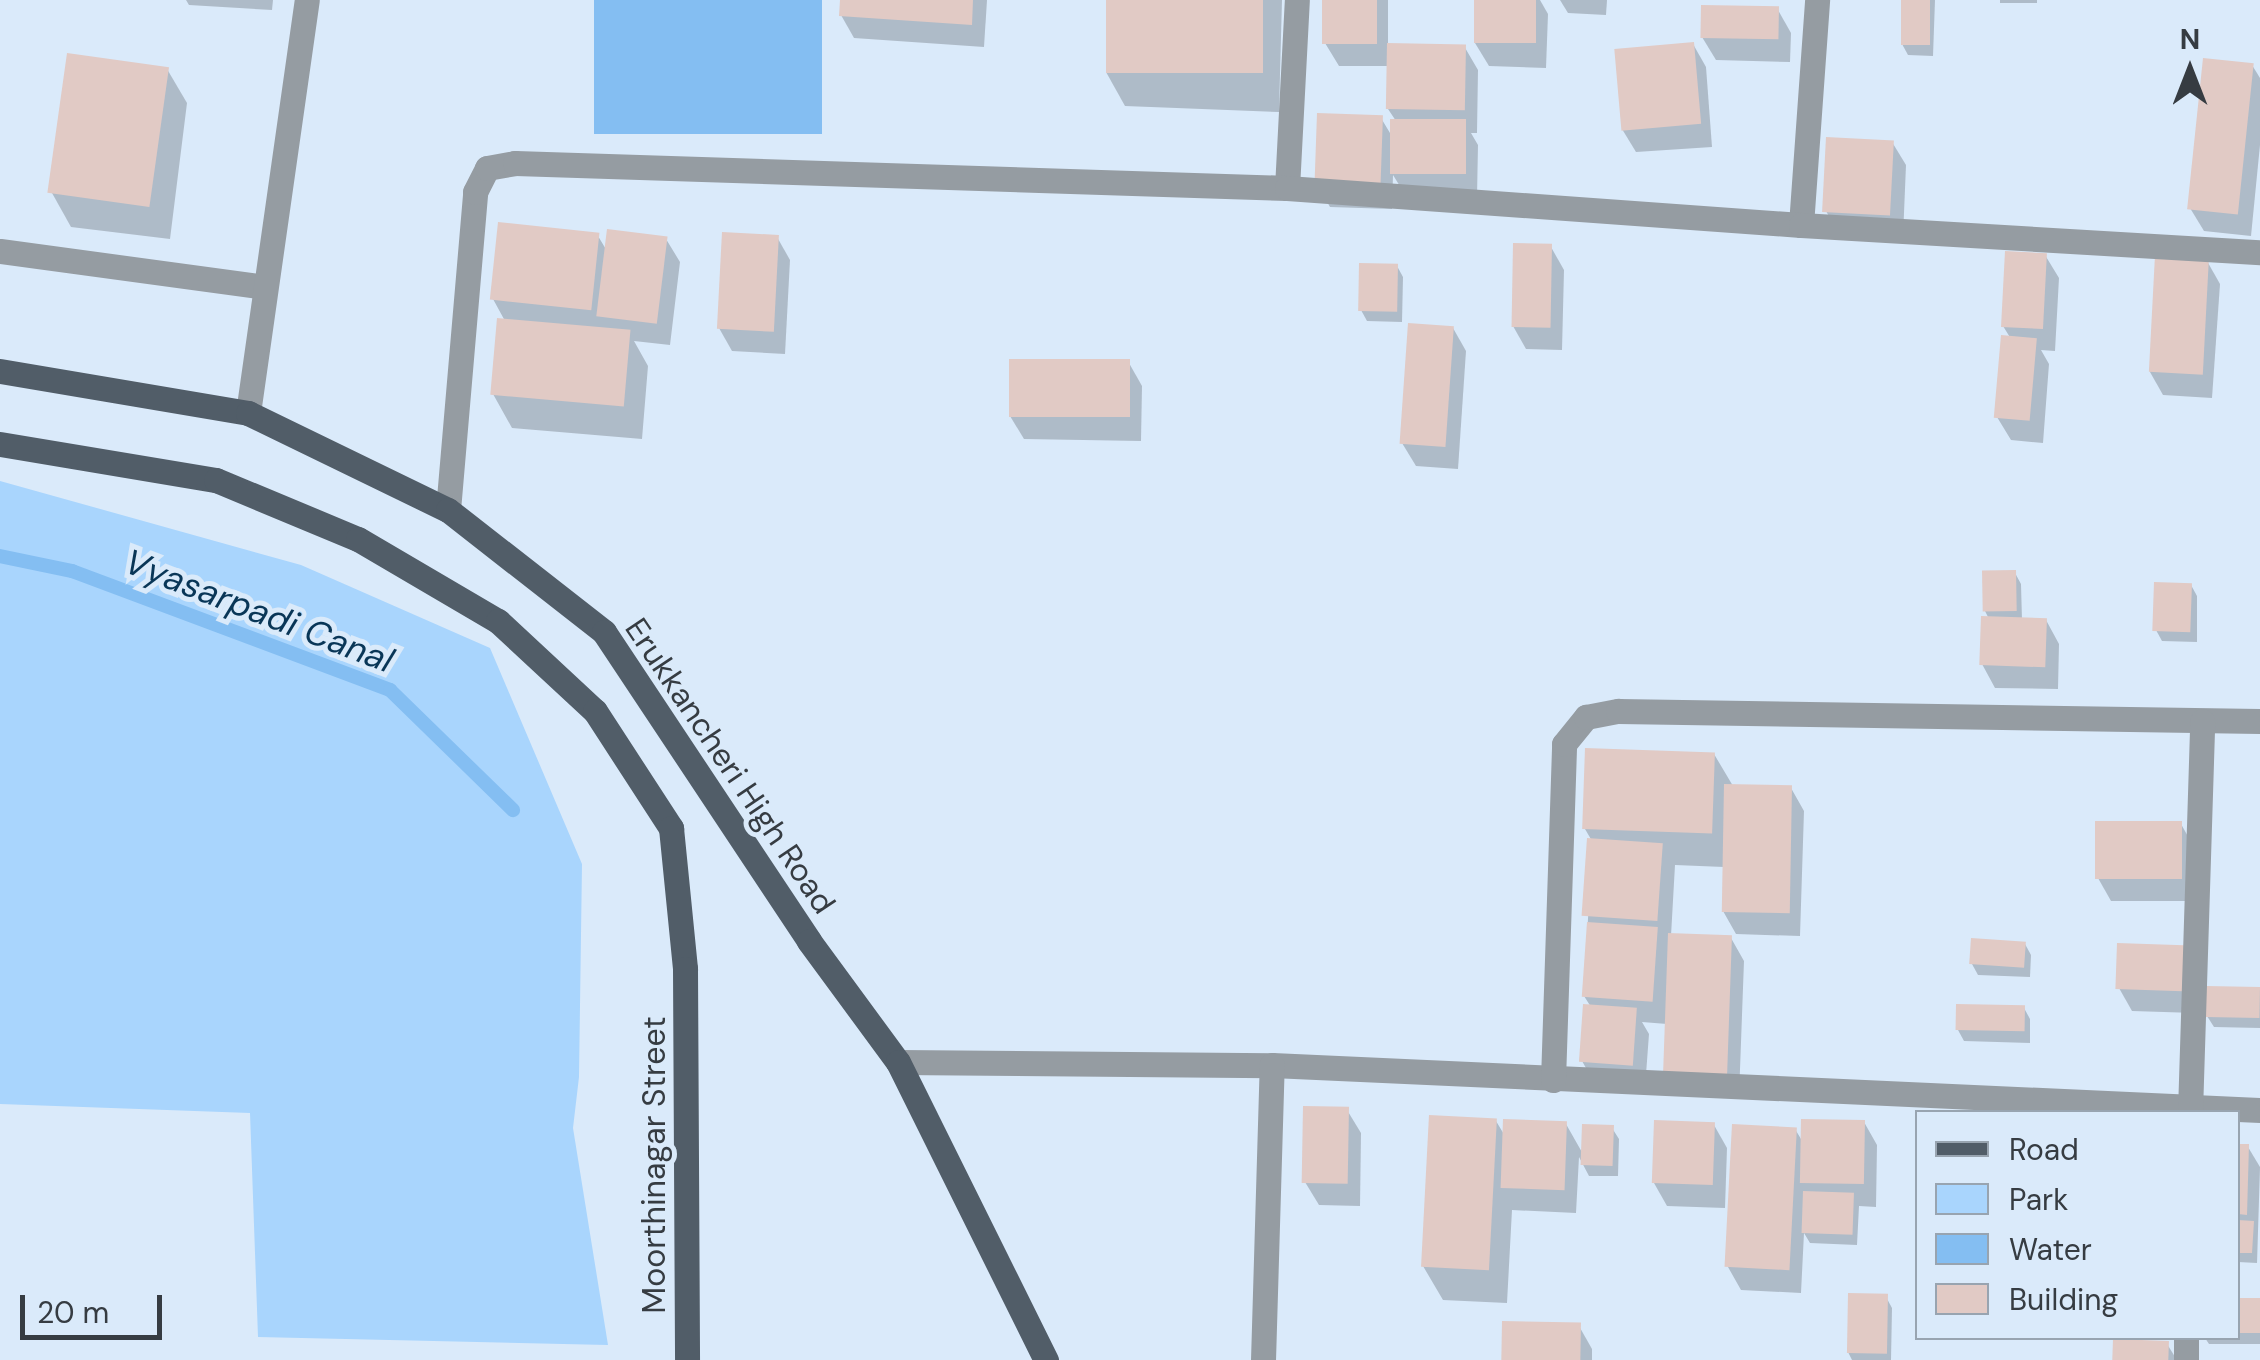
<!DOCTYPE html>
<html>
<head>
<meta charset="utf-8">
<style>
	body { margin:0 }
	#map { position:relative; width:2260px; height:1360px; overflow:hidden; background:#daeafa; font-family:"DM Sans",sans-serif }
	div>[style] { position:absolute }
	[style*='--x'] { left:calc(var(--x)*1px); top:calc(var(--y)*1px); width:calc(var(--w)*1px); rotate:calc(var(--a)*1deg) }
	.green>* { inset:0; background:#a9d5fd }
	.water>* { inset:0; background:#84bef2; transform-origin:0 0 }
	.shadow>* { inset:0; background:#0003; transform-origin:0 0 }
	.stream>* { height:14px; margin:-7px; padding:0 7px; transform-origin:7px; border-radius:7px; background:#84bef2 }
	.building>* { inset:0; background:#e1cac5; transform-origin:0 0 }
	.minor>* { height:25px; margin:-12.5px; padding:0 12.5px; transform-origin:12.5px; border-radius:12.5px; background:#959ca2 }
	.major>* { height:25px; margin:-12.5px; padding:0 12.5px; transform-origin:12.5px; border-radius:12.5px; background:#515d68 }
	span { translate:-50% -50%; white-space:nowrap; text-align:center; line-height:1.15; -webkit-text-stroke:10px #daeafa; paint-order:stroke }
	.street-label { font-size:32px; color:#363c42 }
	.water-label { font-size:35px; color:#093657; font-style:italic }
	.legend { position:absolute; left:1915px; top:1110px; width:325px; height:230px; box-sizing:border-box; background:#daeafa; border:2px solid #98a4b0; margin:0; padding:12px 18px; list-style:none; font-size:30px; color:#363c42 }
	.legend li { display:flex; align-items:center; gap:20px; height:50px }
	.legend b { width:50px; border:2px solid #98a4b0 }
	.north { position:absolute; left:2140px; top:20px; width:100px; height:100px; -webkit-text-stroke:8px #daeafa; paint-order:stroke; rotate:0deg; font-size:28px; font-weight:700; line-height:40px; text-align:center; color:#363c42 }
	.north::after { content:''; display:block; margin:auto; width:35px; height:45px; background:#363c42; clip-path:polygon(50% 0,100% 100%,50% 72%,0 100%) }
	.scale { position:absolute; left:20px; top:1295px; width:142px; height:45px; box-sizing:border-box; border:5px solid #363c42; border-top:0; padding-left:12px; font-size:30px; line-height:35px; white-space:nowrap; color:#363c42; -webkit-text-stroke:8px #daeafa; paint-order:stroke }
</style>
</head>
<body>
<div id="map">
	<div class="green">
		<div style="clip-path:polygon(0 481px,301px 565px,490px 648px,582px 864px,579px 1077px,573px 1128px,608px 1345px,258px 1337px,250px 1113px,0 1104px)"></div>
	</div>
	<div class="water">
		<div style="left:594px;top:0;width:228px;height:134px"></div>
	</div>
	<div class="shadow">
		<div style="clip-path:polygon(186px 0,273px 0,272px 10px,189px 5px)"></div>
		<div style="clip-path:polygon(842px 0,987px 0,984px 47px,854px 38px,841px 15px)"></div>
		<div style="clip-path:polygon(1108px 0,1282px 0,1279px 112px,1125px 106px,1106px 72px)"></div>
		<div style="clip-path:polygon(1325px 0,1388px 0,1388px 46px,1464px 46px,1478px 70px,1477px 133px,1471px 133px,1478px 145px,1477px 197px,1406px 196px,1393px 175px,1392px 209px,1330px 207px,1317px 184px,1381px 118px,1393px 138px,1396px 121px,1388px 109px,1389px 66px,1339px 66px,1325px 43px)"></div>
		<div style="clip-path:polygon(1476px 0,1540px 0,1548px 14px,1546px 68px,1489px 66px,1475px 43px)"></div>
		<div style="clip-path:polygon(1560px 0,1607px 0,1606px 15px,1568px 13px)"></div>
		<div style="clip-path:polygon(1903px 0,1935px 0,1933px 56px,1908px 55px,1902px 44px)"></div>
		<div style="left:2000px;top:0;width:37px;height:3px"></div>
		<div style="clip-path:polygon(1778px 10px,1791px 33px,1790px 62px,1716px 60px,1702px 37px)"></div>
		<div style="clip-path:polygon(1693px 44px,1706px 67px,1712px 147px,1636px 152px,1622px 129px)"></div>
		<div style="clip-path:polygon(2252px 65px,2260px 78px,2260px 145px,2251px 236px,2204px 231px,2190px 208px)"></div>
		<div style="clip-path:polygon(167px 69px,187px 103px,170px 239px,71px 227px,52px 193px)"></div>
		<div style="clip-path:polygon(1892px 142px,1906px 165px,1903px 237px,1839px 234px,1826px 211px)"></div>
		<div style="clip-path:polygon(598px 236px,607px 251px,666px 239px,680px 262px,670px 345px,634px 341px,648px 366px,642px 439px,512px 428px,493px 394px,505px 321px,493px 299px)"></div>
		<div style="clip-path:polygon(777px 237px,790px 260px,785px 354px,732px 351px,719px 328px)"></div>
		<div style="clip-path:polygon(1551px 247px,1564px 270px,1562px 350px,1526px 349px,1513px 326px)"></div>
		<div style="clip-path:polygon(2045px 255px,2059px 278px,2055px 351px,2041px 350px,2049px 364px,2043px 443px,2011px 440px,1997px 417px,2011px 339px,2003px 326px)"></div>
		<div style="clip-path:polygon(2207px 261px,2220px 284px,2212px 398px,2163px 395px,2150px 372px)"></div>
		<div style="clip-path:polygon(1397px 266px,1403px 277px,1402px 322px,1367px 321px,1361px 310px)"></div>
		<div style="clip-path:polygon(1453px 328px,1466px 351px,1458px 469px,1416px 466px,1402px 443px)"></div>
		<div style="clip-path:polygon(1129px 363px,1142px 386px,1141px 441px,1024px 439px,1010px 416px)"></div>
		<div style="clip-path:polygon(2015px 573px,2021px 584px,2022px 620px,2046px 620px,2059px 644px,2058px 689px,1995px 688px,1982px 664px,1989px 619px,1985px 611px)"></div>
		<div style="clip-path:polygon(2191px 585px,2197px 596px,2197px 642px,2162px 641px,2156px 630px)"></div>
		<div style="clip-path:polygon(1714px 754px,1733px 786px,1791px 788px,1804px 811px,1800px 936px,1736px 934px,1723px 911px,1724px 867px,1675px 865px,1671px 936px,1731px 938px,1744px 961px,1739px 1097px,1667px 1024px,1642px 1022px,1649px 1034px,1645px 1088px,1595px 1084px,1582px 1061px,1591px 1007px,1584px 996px,1592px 841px,1585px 829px)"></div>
		<div style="clip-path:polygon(2181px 824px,2194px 847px,2194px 901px,2111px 901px,2098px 878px)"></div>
		<div style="clip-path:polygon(2025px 944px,2031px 955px,2030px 977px,1978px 975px,1972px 964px)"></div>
		<div style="clip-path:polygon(2182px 947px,2195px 1013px,2132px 1011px,2119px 988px)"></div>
		<div style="clip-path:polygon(2260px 989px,2260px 1028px,2214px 1027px,2207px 1016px)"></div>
		<div style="clip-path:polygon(2024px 1008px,2030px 1019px,2030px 1043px,1964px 1041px,1958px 1030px)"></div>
		<div style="clip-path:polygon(1347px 1110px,1361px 1133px,1360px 1206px,1319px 1205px,1305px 1182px)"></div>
		<div style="clip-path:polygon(1496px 1121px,1505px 1136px,1566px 1124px,1583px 1154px,1612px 1128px,1619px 1139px,1618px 1176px,1589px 1176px,1579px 1157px,1576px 1213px,1512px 1210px,1507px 1303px,1443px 1300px,1423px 1266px)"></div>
		<div style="clip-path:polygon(1864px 1122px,1877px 1145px,1876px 1207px,1859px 1206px,1857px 1245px,1810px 1243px,1804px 1233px,1801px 1293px,1741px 1290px,1728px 1267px,1795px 1129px,1804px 1144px)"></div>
		<div style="clip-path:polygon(1714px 1125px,1727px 1148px,1725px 1208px,1667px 1206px,1654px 1183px)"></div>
		<div style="clip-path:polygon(2238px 1146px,2248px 1147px,2260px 1167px,2257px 1263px,2238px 1262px)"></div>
		<div style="clip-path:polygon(1886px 1297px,1892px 1308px,1891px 1360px,1852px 1360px,1848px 1352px)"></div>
		<div style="clip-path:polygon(2238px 1301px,2260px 1301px,2260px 1344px,2209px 1344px,2205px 1338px,2238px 1338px)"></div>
		<div style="clip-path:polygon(1579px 1326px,1592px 1349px,1592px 1360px,1503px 1360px)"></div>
		<div style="clip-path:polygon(2115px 1338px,2167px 1344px,2177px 1360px,2115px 1360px)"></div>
	</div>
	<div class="stream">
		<div style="--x:0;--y:556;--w:74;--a:11.8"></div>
		<div style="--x:72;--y:571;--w:340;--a:20.5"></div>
		<div style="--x:390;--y:690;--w:172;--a:44.3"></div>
	</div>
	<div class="building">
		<div style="clip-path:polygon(840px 0,973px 0,972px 25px,839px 16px)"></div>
		<div style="left:1106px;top:0;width:157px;height:73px"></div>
		<div style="left:1322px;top:0;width:55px;height:44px"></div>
		<div style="left:1474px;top:0;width:62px;height:43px"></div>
		<div style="left:1901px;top:0;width:29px;height:45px"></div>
		<div style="left:1701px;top:5px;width:78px;height:33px;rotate:1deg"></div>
		<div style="left:1694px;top:42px;width:82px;height:80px;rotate:85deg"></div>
		<div style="left:1387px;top:43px;width:79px;height:66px;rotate:1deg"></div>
		<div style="left:67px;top:53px;width:103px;height:141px;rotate:8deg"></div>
		<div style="left:2203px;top:58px;width:51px;height:152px;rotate:6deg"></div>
		<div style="left:1317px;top:113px;width:66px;height:72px;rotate:2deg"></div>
		<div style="left:1390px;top:119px;width:76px;height:55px"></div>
		<div style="left:1826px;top:137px;width:68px;height:75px;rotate:3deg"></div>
		<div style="left:498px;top:222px;width:102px;height:78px;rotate:6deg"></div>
		<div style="left:607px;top:229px;width:61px;height:88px;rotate:7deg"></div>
		<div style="left:722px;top:232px;width:57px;height:97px;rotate:3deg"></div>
		<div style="left:1513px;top:243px;width:39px;height:84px;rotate:1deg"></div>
		<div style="left:2005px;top:251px;width:42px;height:76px;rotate:3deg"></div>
		<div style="left:2155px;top:255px;width:54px;height:117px;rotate:3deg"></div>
		<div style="left:1359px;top:263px;width:39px;height:48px;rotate:1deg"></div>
		<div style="left:497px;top:318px;width:134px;height:77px;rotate:5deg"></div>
		<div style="left:1408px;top:323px;width:46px;height:121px;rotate:4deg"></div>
		<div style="left:2001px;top:335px;width:36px;height:83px;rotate:5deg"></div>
		<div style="left:1009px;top:359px;width:121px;height:58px"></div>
		<div style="left:2016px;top:570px;width:41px;height:34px;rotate:89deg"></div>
		<div style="left:2154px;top:582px;width:38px;height:49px;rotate:2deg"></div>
		<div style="left:1981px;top:616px;width:66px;height:49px;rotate:2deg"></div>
		<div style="left:1585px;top:748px;width:130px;height:81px;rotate:2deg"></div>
		<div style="left:1724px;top:784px;width:68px;height:128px;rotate:1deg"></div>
		<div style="left:2095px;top:821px;width:87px;height:58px"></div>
		<div style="left:1587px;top:838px;width:76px;height:78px;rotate:4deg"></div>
		<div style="left:1587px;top:922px;width:71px;height:75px;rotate:4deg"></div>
		<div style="left:1668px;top:933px;width:64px;height:140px;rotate:2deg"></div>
		<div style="left:1971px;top:938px;width:55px;height:26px;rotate:4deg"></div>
		<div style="left:2117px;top:943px;width:67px;height:46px;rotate:2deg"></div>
		<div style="left:2206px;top:986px;width:54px;height:31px;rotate:1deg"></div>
		<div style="left:1583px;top:1004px;width:54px;height:58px;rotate:4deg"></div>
		<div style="left:1956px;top:1004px;width:69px;height:26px;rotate:1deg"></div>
		<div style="left:1303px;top:1106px;width:46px;height:77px;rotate:1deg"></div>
		<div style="left:1429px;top:1115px;width:68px;height:152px;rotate:3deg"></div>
		<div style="left:1503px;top:1119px;width:64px;height:69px;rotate:2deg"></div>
		<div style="left:1801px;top:1119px;width:64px;height:64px;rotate:1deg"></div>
		<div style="left:1654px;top:1120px;width:61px;height:63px;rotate:2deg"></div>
		<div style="left:1582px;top:1124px;width:32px;height:41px;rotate:2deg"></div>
		<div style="left:1732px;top:1124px;width:65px;height:143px;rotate:3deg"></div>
		<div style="clip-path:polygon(2238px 1144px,2249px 1144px,2247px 1215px,2238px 1214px)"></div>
		<div style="left:1803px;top:1191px;width:51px;height:42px;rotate:2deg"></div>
		<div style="clip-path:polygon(2238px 1220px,2254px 1221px,2252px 1253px,2238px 1253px)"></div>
		<div style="left:1848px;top:1293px;width:40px;height:60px;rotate:1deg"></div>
		<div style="left:2238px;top:1298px;width:22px;height:35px"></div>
		<div style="left:1502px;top:1321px;width:79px;height:39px;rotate:1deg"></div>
		<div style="left:2113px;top:1339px;width:56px;height:21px;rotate:2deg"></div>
	</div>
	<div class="minor">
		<div style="--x:1287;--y:188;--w:188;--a:-87"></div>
		<div style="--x:1801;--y:225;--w:226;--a:-85.9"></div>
		<div style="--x:0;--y:251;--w:267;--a:7.7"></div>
		<div style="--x:248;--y:413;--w:417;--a:-81.9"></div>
		<div style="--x:448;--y:510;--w:319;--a:-85.1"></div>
		<div style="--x:475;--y:192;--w:27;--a:-63"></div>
		<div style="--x:487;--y:168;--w:28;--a:-10"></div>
		<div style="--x:515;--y:163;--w:772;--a:1.85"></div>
		<div style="--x:1287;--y:188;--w:515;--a:4.12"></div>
		<div style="--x:1801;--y:225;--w:460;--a:3.4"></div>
		<div style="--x:898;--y:1062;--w:374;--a:0.5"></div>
		<div style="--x:1272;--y:1065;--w:989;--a:2.61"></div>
		<div style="--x:1553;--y:1080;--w:336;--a:-88.1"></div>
		<div style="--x:1564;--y:744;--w:35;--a:-51"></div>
		<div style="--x:1586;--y:717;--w:33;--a:-11"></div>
		<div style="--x:1618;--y:711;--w:642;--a:0.89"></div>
		<div style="--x:2190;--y:1112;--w:391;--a:-88.2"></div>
		<div style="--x:1263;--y:1360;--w:295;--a:-88.3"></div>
		<div style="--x:2186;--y:1360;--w:22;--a:-90"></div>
	</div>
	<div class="major">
		<div style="--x:0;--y:371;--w:252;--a:9.6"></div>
		<div style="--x:248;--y:413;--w:222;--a:25.9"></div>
		<div style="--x:448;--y:510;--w:198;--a:38"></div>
		<div style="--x:604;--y:632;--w:371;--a:56.4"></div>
		<div style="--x:809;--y:941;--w:150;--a:53.7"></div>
		<div style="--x:898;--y:1062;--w:333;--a:63.6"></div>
		<div style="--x:0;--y:444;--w:219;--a:9.5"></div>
		<div style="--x:216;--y:480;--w:154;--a:22.6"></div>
		<div style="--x:358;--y:539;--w:162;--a:30.4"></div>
		<div style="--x:498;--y:621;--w:132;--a:42.9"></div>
		<div style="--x:595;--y:711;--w:140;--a:57"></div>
		<div style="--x:671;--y:828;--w:142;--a:84.3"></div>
		<div style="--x:685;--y:969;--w:391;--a:89.7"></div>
	</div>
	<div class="street-label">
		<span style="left:730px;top:766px;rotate:56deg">Erukkancheri High Road</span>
		<span style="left:654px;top:1165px;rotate:-90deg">Moorthinagar Street</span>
	</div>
	<div class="water-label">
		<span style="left:259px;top:611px;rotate:21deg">Vyasarpadi Canal</span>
	</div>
	<ul class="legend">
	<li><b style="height:12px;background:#515d68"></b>Road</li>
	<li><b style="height:28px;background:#a9d5fd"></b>Park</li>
	<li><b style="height:28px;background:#84bef2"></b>Water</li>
	<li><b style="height:28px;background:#e1cac5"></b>Building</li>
	</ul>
	<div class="north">N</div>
	<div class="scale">20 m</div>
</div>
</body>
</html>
